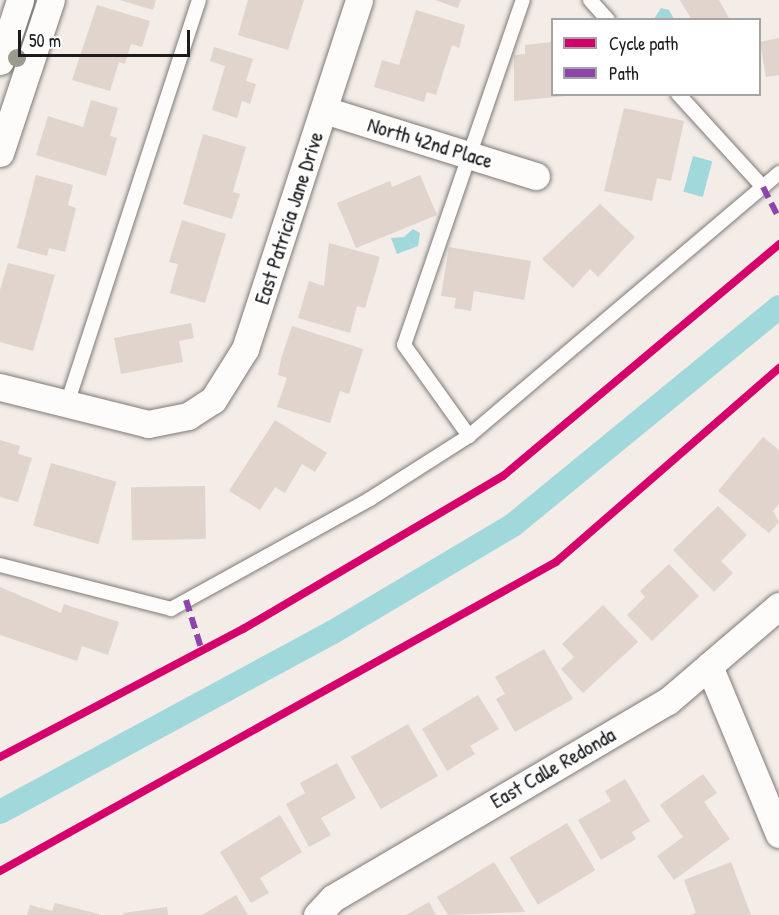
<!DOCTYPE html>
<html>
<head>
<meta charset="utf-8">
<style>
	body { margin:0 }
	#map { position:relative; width:779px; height:915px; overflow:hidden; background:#f3ece7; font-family:"Patrick Hand",sans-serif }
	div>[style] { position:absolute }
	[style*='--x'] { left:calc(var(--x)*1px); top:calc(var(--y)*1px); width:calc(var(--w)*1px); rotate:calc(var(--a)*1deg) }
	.water>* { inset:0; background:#a1d8db; transform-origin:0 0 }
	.canal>* { height:24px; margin:-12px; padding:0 12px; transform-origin:12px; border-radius:12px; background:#a1d8db }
	.building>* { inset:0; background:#e0d4cc; transform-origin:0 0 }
	.roads { filter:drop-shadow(0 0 2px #7d7a77) drop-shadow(0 0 2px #7d7a77) }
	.lane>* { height:14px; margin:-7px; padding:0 7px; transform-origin:7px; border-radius:7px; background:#fdfcfb }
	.street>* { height:27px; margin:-13.5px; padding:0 13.5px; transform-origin:13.5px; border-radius:13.5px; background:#fdfcfb }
	.quiet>* { height:6px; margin-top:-3px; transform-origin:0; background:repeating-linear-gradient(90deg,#8e44ad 0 12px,transparent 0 18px) }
	.cycleway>* { height:8px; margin:-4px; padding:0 4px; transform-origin:4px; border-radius:4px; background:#d6006c }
	.trees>* { width:18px; height:18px; margin:-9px; border-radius:50%; background:#9a9b8d }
	span { translate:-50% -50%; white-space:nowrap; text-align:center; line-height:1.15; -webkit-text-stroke:5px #fff; paint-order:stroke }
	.street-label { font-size:21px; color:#1c1c1c }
	.legend { position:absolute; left:551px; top:18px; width:210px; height:78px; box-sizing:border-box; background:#fff; border:2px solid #a4a4a4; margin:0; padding:8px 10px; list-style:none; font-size:18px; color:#1c1c1c }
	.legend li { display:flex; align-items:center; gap:12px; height:30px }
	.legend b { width:30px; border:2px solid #a4a4a4 }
	.scale { position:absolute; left:18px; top:30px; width:172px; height:27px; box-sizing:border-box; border:3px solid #1c1c1c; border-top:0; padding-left:8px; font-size:18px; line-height:21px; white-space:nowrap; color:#1c1c1c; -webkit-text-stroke:4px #fff; paint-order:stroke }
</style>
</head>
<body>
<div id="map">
	<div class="water">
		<div style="clip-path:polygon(661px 8px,669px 10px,674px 19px,654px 19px)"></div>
		<div style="left:693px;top:156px;width:20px;height:37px;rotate:15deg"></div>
		<div style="clip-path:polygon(413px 229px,420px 233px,418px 246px,397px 254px,391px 238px,404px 237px)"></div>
	</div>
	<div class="canal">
		<div style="--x:0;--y:812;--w:379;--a:-28.4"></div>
		<div style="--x:333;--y:632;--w:209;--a:-30.7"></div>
		<div style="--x:513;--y:525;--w:344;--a:-39.3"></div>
	</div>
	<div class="building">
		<div style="clip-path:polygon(120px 0,156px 0,153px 10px)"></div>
		<div style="clip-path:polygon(248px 0,304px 0,288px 50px,238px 35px)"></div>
		<div style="clip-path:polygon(435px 0,461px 0,458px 8px)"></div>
		<div style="clip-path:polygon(680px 0,719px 0,730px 20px,692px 20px)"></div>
		<div style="clip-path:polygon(97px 5px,150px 21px,142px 47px,131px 44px,125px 64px,119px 62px,110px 91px,72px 80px)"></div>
		<div style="clip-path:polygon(416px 10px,465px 25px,459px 48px,452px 45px,436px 95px,427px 92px,424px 102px,374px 87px,382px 60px,399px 65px)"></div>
		<div style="clip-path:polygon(779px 38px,779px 75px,766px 77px,760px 42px)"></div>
		<div style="clip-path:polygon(552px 42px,552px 94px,566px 96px,514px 101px,514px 55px,525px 54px,525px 45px)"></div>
		<div style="clip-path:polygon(214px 47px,253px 59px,246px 81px,256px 84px,250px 104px,242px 101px,237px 118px,212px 110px,225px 66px,210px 61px)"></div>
		<div style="clip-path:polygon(91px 100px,118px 108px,110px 136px,117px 138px,106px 176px,36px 155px,48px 116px,83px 127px)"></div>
		<div style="clip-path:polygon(624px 108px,684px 121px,671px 181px,657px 178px,652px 201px,604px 191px)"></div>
		<div style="clip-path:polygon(203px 134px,246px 147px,233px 192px,240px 194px,232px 219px,183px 204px)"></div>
		<div style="clip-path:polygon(36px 175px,73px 185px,68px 205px,76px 208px,65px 252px,49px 248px,47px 256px,17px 248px)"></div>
		<div style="clip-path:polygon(420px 175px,437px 215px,356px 248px,337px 203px,390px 181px,392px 187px)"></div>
		<div style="clip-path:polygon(600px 204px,635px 237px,598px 277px,590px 269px,573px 288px,542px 259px)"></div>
		<div style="clip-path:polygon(182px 220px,226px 234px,205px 303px,170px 293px,178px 264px,169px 262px)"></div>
		<div style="clip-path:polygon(329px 243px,380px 257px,365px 308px,357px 306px,350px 333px,298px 318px,309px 281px,324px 286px)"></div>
		<div style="clip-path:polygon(449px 247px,531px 261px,524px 300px,474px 291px,471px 311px,454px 308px,456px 298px,441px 296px)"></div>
		<div style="clip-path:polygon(8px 263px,55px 275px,33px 351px,0 342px,0 290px)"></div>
		<div style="clip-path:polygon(191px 323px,194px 338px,179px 341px,183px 362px,121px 374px,114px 338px)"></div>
		<div style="clip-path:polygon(292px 326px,363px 349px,349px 394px,340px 391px,330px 423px,277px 407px,287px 378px,278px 375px,281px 359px)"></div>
		<div style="clip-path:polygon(275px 420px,327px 453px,315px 472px,302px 464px,285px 493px,275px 487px,260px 510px,229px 491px)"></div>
		<div style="clip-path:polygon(763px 437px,779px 450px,779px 504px,773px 511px,779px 522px,769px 533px,718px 491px)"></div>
		<div style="clip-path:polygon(0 440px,20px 446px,18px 454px,32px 458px,18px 502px,0 497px)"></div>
		<div style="left:51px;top:463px;width:68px;height:65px;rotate:16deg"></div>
		<div style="left:205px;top:486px;width:53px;height:74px;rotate:89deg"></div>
		<div style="clip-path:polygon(718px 506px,747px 535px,721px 561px,733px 573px,714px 592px,673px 550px)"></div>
		<div style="clip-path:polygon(669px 564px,699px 596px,652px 641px,627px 615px,645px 597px,640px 591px)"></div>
		<div style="clip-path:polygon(0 587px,61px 613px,64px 604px,119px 622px,108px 655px,82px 646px,77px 661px,0 635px)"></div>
		<div style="clip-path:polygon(603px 605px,638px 642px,583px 693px,561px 669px,574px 657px,562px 644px)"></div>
		<div style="clip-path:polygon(544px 649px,573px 699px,515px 732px,496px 699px,505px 694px,495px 677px)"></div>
		<div style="clip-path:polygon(478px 695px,499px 729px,470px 746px,475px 754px,447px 771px,422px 729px)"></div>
		<div style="left:408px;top:724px;width:60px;height:66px;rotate:60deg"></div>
		<div style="clip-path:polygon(337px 763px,356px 798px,321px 818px,331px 835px,309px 847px,286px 804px,305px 793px,300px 783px)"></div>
		<div style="clip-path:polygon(703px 774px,717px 793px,704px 802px,730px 839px,674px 880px,657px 856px,683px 837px,660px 805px)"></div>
		<div style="clip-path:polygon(625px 779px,650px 821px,632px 832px,636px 839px,601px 860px,578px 820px,611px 801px,605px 791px)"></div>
		<div style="clip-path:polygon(280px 815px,302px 852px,260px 878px,269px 893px,251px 903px,220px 852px)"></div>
		<div style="left:567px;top:823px;width:55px;height:67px;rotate:59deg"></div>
		<div style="clip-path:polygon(494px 862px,525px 912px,448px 915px,437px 897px)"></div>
		<div style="clip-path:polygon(731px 862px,751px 915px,690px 915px,696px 913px,684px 880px)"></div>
		<div style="clip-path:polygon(236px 895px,248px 915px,202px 915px)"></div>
		<div style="clip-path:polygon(429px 902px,436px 915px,406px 915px)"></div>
		<div style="clip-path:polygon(55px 903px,99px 914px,99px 915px,27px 915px,30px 905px,52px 911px)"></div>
		<div style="clip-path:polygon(167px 907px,168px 915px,124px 915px,123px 913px)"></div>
	</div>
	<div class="roads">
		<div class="lane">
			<div style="--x:590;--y:0;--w:27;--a:48"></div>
			<div style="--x:678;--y:94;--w:126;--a:47.6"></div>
			<div style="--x:66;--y:407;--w:428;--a:-71.9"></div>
			<div style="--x:469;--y:436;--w:112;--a:-125.5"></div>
			<div style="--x:404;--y:345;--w:365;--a:-71"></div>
			<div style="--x:0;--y:565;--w:177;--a:14.4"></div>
			<div style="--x:171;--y:609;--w:227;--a:-28.9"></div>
			<div style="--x:370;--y:499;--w:117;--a:-32.5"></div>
			<div style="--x:469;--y:436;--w:407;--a:-40.3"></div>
		</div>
		<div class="street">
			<div style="--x:0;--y:61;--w:64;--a:-71.8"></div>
			<div style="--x:324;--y:110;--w:222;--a:17.3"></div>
			<div style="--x:0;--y:153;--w:161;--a:-71.6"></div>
			<div style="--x:0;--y:387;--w:153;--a:14"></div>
			<div style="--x:148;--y:424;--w:41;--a:-11.3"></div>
			<div style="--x:188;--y:416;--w:30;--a:-33"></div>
			<div style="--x:213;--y:400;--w:60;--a:-57.9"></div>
			<div style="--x:245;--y:349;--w:367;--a:-71.9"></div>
			<div style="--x:709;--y:666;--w:182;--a:67.4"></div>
			<div style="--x:317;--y:915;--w:23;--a:-47"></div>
			<div style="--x:333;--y:898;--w:389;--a:-30.5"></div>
			<div style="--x:668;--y:701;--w:146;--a:-40.6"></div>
		</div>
	</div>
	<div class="quiet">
		<div style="--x:763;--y:187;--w:35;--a:63"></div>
		<div style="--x:186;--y:600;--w:53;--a:72.6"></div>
	</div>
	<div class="cycleway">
		<div style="--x:0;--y:757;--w:275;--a:-27.8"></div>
		<div style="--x:243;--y:629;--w:302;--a:-30.5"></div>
		<div style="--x:503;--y:476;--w:361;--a:-40"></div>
		<div style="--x:0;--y:871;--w:636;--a:-29.06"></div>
		<div style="--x:556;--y:562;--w:296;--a:-41"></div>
	</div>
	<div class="trees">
		<div style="left:17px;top:58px"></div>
	</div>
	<div class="street-label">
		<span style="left:430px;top:143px;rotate:17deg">North 42nd Place</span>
		<span style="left:289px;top:218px;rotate:-72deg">East Patricia Jane Drive</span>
		<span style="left:553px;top:768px;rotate:-30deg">East Calle Redonda</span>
	</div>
	<ul class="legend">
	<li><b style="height:8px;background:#d6006c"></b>Cycle path</li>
	<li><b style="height:8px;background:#8e44ad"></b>Path</li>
	</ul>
	<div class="scale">50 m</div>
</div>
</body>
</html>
